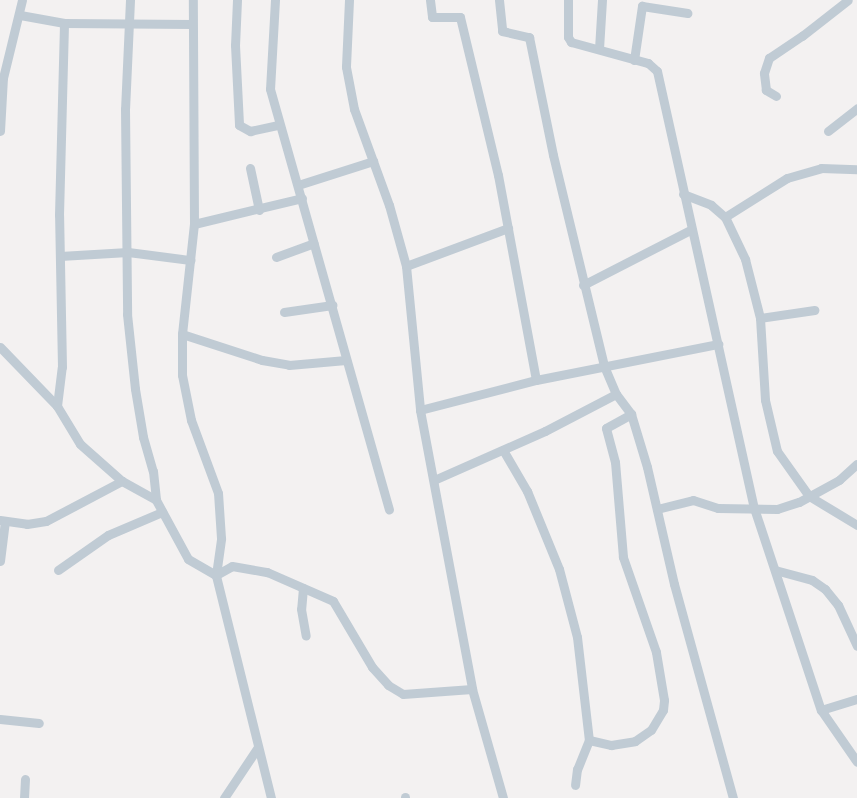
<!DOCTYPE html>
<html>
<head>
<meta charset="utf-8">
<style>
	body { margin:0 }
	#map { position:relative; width:857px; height:798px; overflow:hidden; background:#f3f1f1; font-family:Commissioner,sans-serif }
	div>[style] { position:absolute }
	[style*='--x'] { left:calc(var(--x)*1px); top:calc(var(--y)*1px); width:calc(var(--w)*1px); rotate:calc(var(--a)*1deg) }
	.minor>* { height:9px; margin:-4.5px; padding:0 4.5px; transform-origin:4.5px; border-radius:4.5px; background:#c0cbd4 }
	span { translate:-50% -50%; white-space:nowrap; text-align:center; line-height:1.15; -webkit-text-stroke:5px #fff; paint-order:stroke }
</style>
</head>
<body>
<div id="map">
	<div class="minor">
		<div style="--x:130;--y:0;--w:109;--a:92.6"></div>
		<div style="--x:125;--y:109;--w:205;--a:89.4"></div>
		<div style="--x:127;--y:314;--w:75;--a:83.9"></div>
		<div style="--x:135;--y:389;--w:49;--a:80.5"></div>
		<div style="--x:143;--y:437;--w:35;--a:74"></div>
		<div style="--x:153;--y:471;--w:29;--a:84"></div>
		<div style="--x:156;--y:500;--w:67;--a:61.5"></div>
		<div style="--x:188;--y:559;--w:32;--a:30"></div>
		<div style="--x:216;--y:575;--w:37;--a:-82"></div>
		<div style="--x:221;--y:538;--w:45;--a:-93.8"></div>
		<div style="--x:218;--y:493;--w:78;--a:-110.3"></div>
		<div style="--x:191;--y:420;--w:46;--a:-101.3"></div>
		<div style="--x:182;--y:375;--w:41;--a:-90"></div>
		<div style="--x:182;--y:334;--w:111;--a:-83.8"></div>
		<div style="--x:194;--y:224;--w:224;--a:-90.3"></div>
		<div style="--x:237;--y:0;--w:45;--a:92.5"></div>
		<div style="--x:235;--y:45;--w:80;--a:87.1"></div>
		<div style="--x:239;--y:125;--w:13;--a:29"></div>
		<div style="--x:250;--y:131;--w:29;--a:-12"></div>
		<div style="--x:275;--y:0;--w:89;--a:93.2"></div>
		<div style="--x:270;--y:89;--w:437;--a:74.2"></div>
		<div style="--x:349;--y:0;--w:67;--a:92.6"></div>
		<div style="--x:346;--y:67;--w:43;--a:79.2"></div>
		<div style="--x:354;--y:109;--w:102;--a:70"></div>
		<div style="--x:389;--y:205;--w:63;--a:74.4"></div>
		<div style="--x:406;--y:266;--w:145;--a:84.4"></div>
		<div style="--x:420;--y:410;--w:284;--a:79.4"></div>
		<div style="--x:472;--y:689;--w:113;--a:74.1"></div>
		<div style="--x:430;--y:0;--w:17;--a:83"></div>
		<div style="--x:432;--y:17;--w:28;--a:0"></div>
		<div style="--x:460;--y:17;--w:163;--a:76.5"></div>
		<div style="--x:498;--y:175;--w:208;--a:79.5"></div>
		<div style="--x:499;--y:0;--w:31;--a:84"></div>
		<div style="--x:502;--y:31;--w:28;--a:13"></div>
		<div style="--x:529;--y:37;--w:120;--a:78.5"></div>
		<div style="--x:553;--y:155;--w:217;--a:76.4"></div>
		<div style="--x:604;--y:366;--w:30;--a:67"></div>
		<div style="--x:616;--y:394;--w:25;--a:53"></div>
		<div style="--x:631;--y:414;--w:55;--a:73.2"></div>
		<div style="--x:647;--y:467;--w:120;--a:77"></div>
		<div style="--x:674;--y:584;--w:222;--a:74.6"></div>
		<div style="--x:568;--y:0;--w:37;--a:90"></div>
		<div style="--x:568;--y:37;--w:6;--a:59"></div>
		<div style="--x:571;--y:42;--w:80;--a:15.3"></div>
		<div style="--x:648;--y:63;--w:12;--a:42"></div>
		<div style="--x:657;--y:71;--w:448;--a:77.5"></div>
		<div style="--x:754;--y:508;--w:213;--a:71.7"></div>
		<div style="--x:821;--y:710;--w:63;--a:55.3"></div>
		<div style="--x:20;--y:15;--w:45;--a:10.3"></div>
		<div style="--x:64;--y:23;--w:128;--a:0.4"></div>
		<div style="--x:599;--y:49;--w:49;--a:-86.5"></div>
		<div style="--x:634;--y:60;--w:55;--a:-81.6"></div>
		<div style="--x:642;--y:6;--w:46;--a:8.8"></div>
		<div style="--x:776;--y:96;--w:12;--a:-149"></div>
		<div style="--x:766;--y:90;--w:17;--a:-97"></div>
		<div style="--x:764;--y:73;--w:16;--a:-72"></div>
		<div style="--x:769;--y:58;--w:40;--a:-34"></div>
		<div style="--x:802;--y:36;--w:58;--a:-38"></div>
		<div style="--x:0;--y:131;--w:53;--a:-86.8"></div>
		<div style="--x:3;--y:78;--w:80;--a:-76.3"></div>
		<div style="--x:828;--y:131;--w:37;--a:-38"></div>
		<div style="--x:250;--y:168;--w:43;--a:77.9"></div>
		<div style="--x:298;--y:185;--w:79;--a:-17.7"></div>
		<div style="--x:683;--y:194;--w:30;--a:21"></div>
		<div style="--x:711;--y:205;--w:18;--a:41"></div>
		<div style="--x:725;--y:217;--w:47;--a:64.5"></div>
		<div style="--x:745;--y:259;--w:61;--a:75.7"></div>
		<div style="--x:760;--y:318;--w:82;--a:86.5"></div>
		<div style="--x:765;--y:400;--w:52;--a:76.8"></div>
		<div style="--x:777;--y:451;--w:55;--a:54.6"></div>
		<div style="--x:809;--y:496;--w:56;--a:31.1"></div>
		<div style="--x:725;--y:217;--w:73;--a:-32.2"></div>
		<div style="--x:787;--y:178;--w:35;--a:-16"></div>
		<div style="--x:821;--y:168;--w:36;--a:2"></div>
		<div style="--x:194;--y:224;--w:111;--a:-13.5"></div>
		<div style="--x:60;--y:256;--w:68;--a:-3.4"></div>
		<div style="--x:128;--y:252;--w:63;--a:7.4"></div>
		<div style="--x:276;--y:257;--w:40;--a:-20.2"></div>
		<div style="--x:406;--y:266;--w:109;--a:-20.4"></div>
		<div style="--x:583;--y:285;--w:120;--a:-27.2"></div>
		<div style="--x:284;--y:312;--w:49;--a:-8.3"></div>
		<div style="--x:760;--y:318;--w:55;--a:-8.4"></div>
		<div style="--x:182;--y:334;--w:84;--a:18"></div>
		<div style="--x:262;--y:360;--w:27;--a:10"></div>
		<div style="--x:289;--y:365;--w:57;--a:-5"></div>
		<div style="--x:0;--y:347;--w:82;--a:46"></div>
		<div style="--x:57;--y:406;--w:44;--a:58.8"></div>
		<div style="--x:80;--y:444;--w:56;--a:41.4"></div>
		<div style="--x:122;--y:481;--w:39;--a:29"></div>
		<div style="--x:57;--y:406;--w:39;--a:-83"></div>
		<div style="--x:62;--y:367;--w:152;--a:-91.1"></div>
		<div style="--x:59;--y:215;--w:192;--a:-88.5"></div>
		<div style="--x:420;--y:410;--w:120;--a:-14.5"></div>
		<div style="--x:536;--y:380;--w:186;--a:-11.2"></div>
		<div style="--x:503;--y:450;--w:48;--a:59.7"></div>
		<div style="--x:527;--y:491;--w:84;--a:67.7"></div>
		<div style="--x:559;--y:569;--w:70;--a:75.2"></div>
		<div style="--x:577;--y:637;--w:104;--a:83.4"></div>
		<div style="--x:589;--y:740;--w:31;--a:112"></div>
		<div style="--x:577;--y:769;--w:16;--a:97"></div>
		<div style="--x:434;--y:480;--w:121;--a:-23.8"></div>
		<div style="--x:545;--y:431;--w:80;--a:-27.5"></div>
		<div style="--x:657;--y:509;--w:37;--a:-14"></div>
		<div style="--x:693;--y:500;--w:26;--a:18"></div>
		<div style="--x:718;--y:508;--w:59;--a:1"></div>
		<div style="--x:777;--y:509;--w:23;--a:-18"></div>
		<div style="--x:799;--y:502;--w:46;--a:-28.8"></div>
		<div style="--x:839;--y:480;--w:24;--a:-42"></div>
		<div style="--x:0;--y:520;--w:27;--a:8"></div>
		<div style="--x:27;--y:524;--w:19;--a:-9"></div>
		<div style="--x:46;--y:521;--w:86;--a:-27.8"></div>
		<div style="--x:0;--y:561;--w:40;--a:-82.9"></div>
		<div style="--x:58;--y:570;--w:61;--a:-35"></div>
		<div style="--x:108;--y:535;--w:59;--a:-23.1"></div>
		<div style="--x:775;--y:570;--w:38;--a:15"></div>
		<div style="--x:812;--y:580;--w:16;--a:35"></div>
		<div style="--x:825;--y:589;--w:21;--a:51"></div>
		<div style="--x:838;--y:605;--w:45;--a:65.1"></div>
		<div style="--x:303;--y:588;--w:21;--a:95"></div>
		<div style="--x:301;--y:609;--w:27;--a:80"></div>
		<div style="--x:821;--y:710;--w:38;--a:-17"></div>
		<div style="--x:0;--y:719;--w:39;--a:6"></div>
		<div style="--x:589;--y:740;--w:23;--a:13"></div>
		<div style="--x:611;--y:745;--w:24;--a:-9"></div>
		<div style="--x:635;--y:741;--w:19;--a:-35"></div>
		<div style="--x:651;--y:730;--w:23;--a:-59"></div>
		<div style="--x:663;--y:710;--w:10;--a:-84"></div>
		<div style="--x:664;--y:700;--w:49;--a:-99.5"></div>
		<div style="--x:656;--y:652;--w:101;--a:-109.2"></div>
		<div style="--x:623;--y:557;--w:95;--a:-94.8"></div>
		<div style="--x:615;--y:462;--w:35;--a:-105"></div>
		<div style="--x:606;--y:428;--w:29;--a:-29"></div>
		<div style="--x:24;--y:798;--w:19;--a:-87"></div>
		<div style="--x:224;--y:798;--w:61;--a:-56.3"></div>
		<div style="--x:271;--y:798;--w:230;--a:-103.9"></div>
		<div style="--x:216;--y:575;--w:18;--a:-29"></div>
		<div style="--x:232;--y:566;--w:36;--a:10"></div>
		<div style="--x:267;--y:572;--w:72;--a:23.7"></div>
		<div style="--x:333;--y:601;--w:77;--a:59.4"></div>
		<div style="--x:372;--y:667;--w:24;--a:48"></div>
		<div style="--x:388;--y:685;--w:17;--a:31"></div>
		<div style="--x:403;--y:694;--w:69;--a:-4.1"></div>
		<div style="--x:405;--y:798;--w:1;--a:-90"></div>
	</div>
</div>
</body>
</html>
